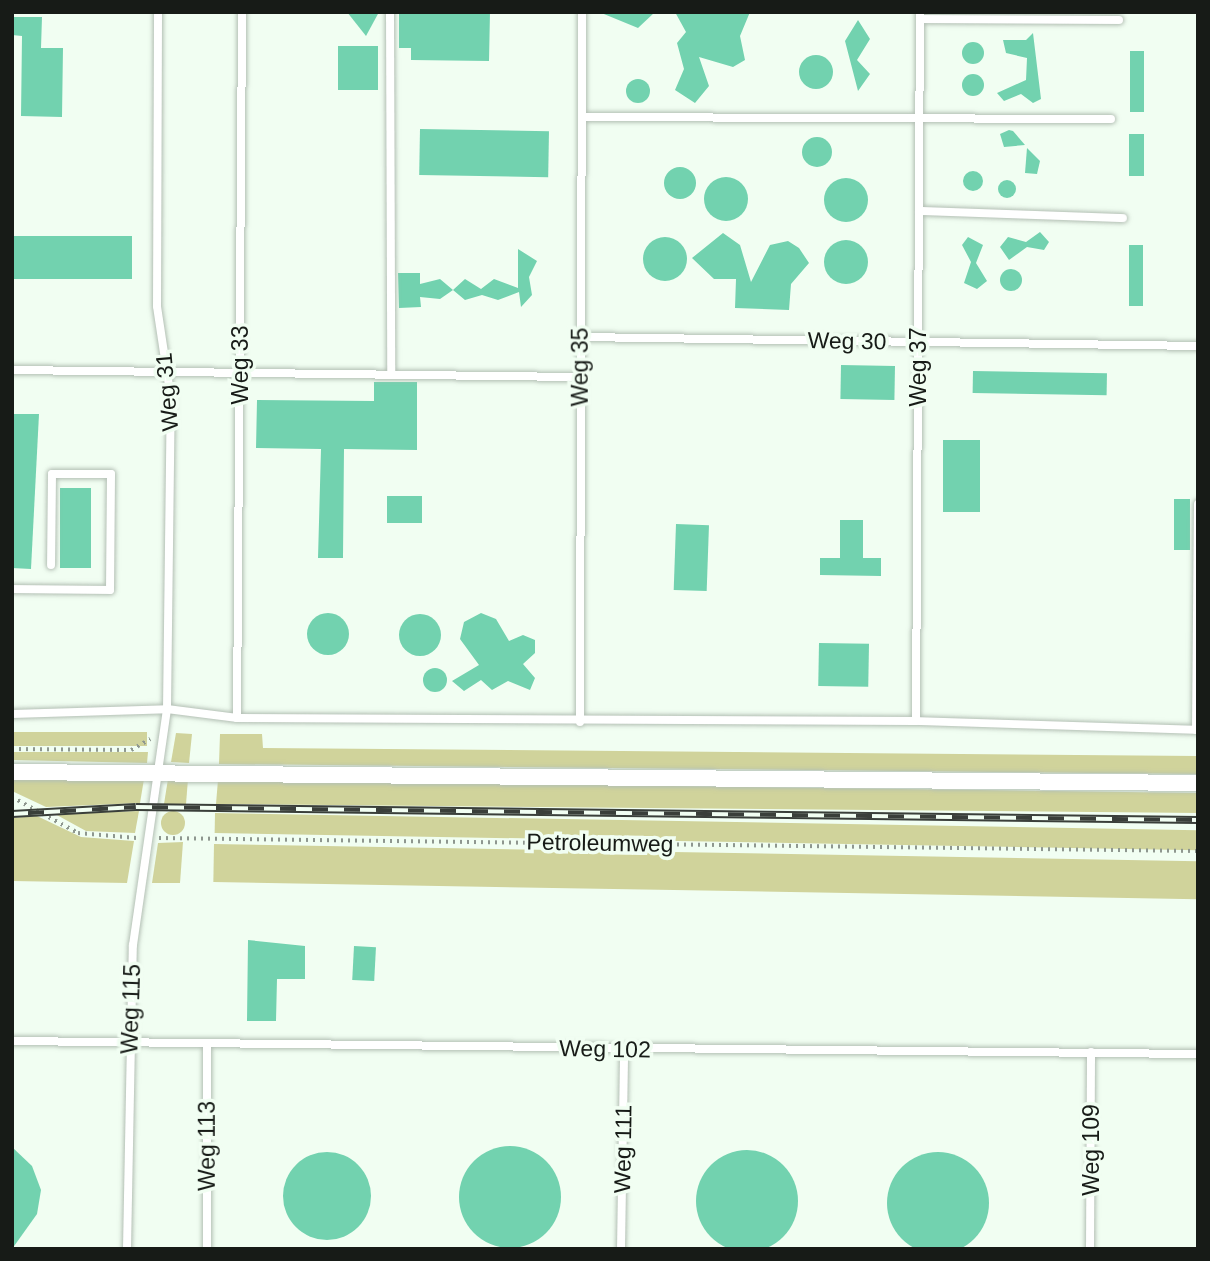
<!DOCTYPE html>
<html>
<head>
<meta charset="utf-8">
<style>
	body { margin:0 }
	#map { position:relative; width:1210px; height:1261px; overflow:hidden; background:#f1fef2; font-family:Arial,sans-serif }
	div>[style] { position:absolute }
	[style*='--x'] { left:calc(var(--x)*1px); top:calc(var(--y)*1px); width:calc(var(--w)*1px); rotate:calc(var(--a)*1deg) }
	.green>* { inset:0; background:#d0d39b; transform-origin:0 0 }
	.round { border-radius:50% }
	.building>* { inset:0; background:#72d2af; transform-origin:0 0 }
	.path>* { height:3.5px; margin-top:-1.75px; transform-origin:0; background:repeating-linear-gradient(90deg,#8e978f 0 2px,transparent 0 7px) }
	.roads { filter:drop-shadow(0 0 2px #b3bfb4) drop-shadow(0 0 2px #b3bfb4) }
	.service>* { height:8px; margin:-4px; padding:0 4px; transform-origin:4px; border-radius:4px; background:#fff }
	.minor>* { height:16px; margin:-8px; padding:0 8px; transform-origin:8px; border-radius:8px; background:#fff }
	.rail>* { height:8px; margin-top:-4px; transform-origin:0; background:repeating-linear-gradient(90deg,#f1fef2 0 16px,#3a3f3a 0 32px); box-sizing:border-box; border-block:2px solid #3a3f3a }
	span { translate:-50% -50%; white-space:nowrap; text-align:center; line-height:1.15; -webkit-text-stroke:7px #f1fef2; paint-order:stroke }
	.street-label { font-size:23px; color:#171b17 }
	.frame { position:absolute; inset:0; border:14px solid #171b17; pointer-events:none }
</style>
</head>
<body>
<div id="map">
	<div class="green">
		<div style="left:12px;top:732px;width:135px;height:14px"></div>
		<div style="clip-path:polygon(176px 733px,192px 734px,189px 763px,171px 762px)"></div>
		<div style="clip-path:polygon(220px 734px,262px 734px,263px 748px,1198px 756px,1198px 774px,219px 764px)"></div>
		<div style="clip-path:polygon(12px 752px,148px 752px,147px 763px,12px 760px)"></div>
		<div style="clip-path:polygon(12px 779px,144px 779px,140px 803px,46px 807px,12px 791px)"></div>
		<div style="clip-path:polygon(168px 779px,188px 779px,186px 804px,164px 804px)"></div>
		<div style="clip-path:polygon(218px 780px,1198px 793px,1198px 813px,216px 804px)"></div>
		<div class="round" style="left:161px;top:811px;width:24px;height:24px"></div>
		<div style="clip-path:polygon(139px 811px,135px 833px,86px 831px,55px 814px)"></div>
		<div style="left:215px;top:813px;width:983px;height:20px;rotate:1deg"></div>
		<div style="clip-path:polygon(37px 816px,81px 837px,134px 841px,127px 883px,12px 881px,12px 818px)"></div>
		<div style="clip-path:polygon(183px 842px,180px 883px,152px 883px,158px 843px)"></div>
		<div style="left:214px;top:844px;width:984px;height:38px;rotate:1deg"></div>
	</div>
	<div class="building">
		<div style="clip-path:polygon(347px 12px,379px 12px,366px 36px)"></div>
		<div style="clip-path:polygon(399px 12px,490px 12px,489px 61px,411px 60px,411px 48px,399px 48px)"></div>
		<div style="clip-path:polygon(599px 12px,655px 12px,638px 28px)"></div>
		<div style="clip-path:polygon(675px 12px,750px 12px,740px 36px,745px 60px,733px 67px,699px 57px,709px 86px,695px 103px,675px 90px,684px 69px,677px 43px,686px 32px)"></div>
		<div style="clip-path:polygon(12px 17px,42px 17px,41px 48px,63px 48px,62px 117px,21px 116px,22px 36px,12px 35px)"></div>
		<div style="clip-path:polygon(858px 20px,870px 39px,857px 60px,870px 74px,858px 91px,845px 41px)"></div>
		<div style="clip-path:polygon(1033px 33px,1041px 99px,1033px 103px,1021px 94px,1004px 101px,997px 93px,1026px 80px,1027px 58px,1006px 53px,1003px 40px,1026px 40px)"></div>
		<div class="round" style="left:962px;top:42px;width:22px;height:22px"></div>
		<div style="left:338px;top:46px;width:40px;height:44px"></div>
		<div style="left:1130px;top:51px;width:14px;height:61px"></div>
		<div class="round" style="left:799px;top:55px;width:34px;height:34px"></div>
		<div class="round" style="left:962px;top:74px;width:22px;height:22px"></div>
		<div class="round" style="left:626px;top:79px;width:24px;height:24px"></div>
		<div style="left:420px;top:129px;width:129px;height:46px;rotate:1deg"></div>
		<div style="clip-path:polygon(1009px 130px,1013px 131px,1025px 145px,1004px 147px,1000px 134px)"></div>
		<div style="left:1129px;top:134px;width:15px;height:42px"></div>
		<div class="round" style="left:802px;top:137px;width:30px;height:30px"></div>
		<div style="clip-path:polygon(1027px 148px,1040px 161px,1037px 174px,1025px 173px)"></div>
		<div class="round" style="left:664px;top:167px;width:32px;height:32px"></div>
		<div class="round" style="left:963px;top:171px;width:20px;height:20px"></div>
		<div class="round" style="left:704px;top:177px;width:44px;height:44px"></div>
		<div class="round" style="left:824px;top:178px;width:44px;height:44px"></div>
		<div class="round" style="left:998px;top:180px;width:18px;height:18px"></div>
		<div style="clip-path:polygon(1040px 232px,1049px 242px,1044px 250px,1027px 247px,1009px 260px,1000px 247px,1008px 237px,1026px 242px)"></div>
		<div style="clip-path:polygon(723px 233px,740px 245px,751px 282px,770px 245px,788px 241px,799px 248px,809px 263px,791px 284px,789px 310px,735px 308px,736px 279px,714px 279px,692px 258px)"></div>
		<div style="left:12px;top:236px;width:120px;height:43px"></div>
		<div style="clip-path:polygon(968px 237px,983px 245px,976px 263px,987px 281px,977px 289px,964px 283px,971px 262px,962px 245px)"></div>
		<div class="round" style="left:643px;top:237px;width:44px;height:44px"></div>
		<div class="round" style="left:824px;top:240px;width:44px;height:44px"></div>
		<div style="left:1129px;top:245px;width:14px;height:61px"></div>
		<div style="clip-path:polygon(518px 249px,537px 261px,529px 277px,532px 295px,521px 307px,519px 292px,498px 300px,482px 295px,465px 300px,453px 290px,440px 299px,420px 297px,421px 307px,399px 308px,398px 273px,420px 273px,420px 284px,440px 279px,453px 290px,465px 279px,481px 289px,494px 279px,518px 288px)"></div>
		<div class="round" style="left:1000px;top:269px;width:22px;height:22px"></div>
		<div style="left:841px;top:365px;width:54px;height:34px;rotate:1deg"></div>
		<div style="left:973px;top:371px;width:134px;height:22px;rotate:1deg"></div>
		<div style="clip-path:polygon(374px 382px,417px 382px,417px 450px,344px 449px,343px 558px,318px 558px,321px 449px,256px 448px,257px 400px,374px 401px)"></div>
		<div style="clip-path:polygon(12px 414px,39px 414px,31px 569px,12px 568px)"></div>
		<div style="left:943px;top:440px;width:37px;height:72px"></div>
		<div style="left:60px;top:488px;width:31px;height:80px"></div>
		<div style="left:387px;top:496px;width:35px;height:27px"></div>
		<div style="left:1174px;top:499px;width:16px;height:51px"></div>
		<div style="clip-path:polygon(840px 520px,863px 520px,863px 558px,881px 558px,881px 576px,820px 575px,820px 558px,840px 558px)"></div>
		<div style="left:676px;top:524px;width:33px;height:66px;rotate:2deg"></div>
		<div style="clip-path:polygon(481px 613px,496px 619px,509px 641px,523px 635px,535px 640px,535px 653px,523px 664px,535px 678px,530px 690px,508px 681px,492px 690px,481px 680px,464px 691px,452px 681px,479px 665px,460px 639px,464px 622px)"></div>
		<div class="round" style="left:307px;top:613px;width:42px;height:42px"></div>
		<div class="round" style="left:399px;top:614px;width:42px;height:42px"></div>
		<div style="left:819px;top:643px;width:50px;height:43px;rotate:1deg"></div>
		<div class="round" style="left:423px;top:668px;width:24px;height:24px"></div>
		<div style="clip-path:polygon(248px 940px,305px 946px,305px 979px,277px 979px,276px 1021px,247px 1021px)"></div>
		<div style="left:354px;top:946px;width:22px;height:34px;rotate:3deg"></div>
		<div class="round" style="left:459px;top:1146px;width:102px;height:102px"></div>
		<div style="clip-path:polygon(12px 1147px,32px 1166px,41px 1190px,37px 1214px,12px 1249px)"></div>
		<div class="round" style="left:696px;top:1150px;width:102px;height:102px"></div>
		<div class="round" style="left:283px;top:1152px;width:88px;height:88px"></div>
		<div class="round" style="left:887px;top:1152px;width:102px;height:102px"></div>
	</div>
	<div class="path">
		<div style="--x:12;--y:749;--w:119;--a:0.5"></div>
		<div style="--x:131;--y:750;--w:22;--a:-30"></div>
		<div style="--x:12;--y:797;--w:75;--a:28.6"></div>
		<div style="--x:78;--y:833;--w:59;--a:4.8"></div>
		<div style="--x:159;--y:838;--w:1039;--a:0.72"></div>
	</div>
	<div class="roads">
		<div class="service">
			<div style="--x:390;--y:12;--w:362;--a:89.8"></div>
			<div style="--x:920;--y:19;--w:199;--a:0.3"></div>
			<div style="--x:582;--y:117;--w:529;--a:0.22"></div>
			<div style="--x:919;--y:211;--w:204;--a:2"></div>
			<div style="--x:580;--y:337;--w:618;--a:0.83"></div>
			<div style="--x:12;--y:370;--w:568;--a:0.71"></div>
			<div style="--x:12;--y:589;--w:98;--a:0.6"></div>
			<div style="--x:110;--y:590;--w:116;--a:-89.5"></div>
			<div style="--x:111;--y:474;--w:59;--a:180"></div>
			<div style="--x:52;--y:474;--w:91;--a:90.6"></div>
			<div style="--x:12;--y:714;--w:155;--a:-1.8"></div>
			<div style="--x:167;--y:709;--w:71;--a:7.3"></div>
			<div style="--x:237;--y:718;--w:679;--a:0.25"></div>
			<div style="--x:916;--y:721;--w:282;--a:1.8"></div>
			<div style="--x:237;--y:718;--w:706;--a:-89.59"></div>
			<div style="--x:916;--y:721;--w:709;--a:-89.68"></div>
			<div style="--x:580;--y:722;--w:710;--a:-89.84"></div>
			<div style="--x:1196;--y:730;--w:226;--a:-89.5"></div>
			<div style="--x:12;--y:1041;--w:1186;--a:0.63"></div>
			<div style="--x:127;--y:1249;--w:304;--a:-88.9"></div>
			<div style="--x:133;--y:945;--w:238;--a:-81.8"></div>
			<div style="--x:167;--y:709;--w:310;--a:-89.3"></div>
			<div style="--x:171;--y:399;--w:94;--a:-98.6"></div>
			<div style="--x:157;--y:306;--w:294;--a:-89.8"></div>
			<div style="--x:207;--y:1249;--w:205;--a:-90"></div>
			<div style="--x:621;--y:1249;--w:199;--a:-89.1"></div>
			<div style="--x:1090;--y:1249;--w:197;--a:-89.7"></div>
		</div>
		<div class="minor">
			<div style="--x:12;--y:772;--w:1186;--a:0.53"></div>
		</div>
	</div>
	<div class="rail">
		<div style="--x:12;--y:814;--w:124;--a:-3.2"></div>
		<div style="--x:136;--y:807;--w:1062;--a:0.7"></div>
	</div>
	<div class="street-label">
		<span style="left:847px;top:341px;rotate:1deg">Weg 30</span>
		<span style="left:240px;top:365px;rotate:-90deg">Weg 33</span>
		<span style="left:580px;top:367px;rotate:-90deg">Weg 35</span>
		<span style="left:918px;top:367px;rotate:-90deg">Weg 37</span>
		<span style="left:167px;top:392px;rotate:-95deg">Weg 31</span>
		<span style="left:600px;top:843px;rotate:1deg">Petroleumweg</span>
		<span style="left:131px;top:1009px;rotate:-88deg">Weg 115</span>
		<span style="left:605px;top:1049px;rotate:1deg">Weg 102</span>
		<span style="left:207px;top:1146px;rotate:-90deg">Weg 113</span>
		<span style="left:623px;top:1149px;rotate:-89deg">Weg 111</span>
		<span style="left:1091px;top:1150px;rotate:-90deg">Weg 109</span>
	</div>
	<div class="frame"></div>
</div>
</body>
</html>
